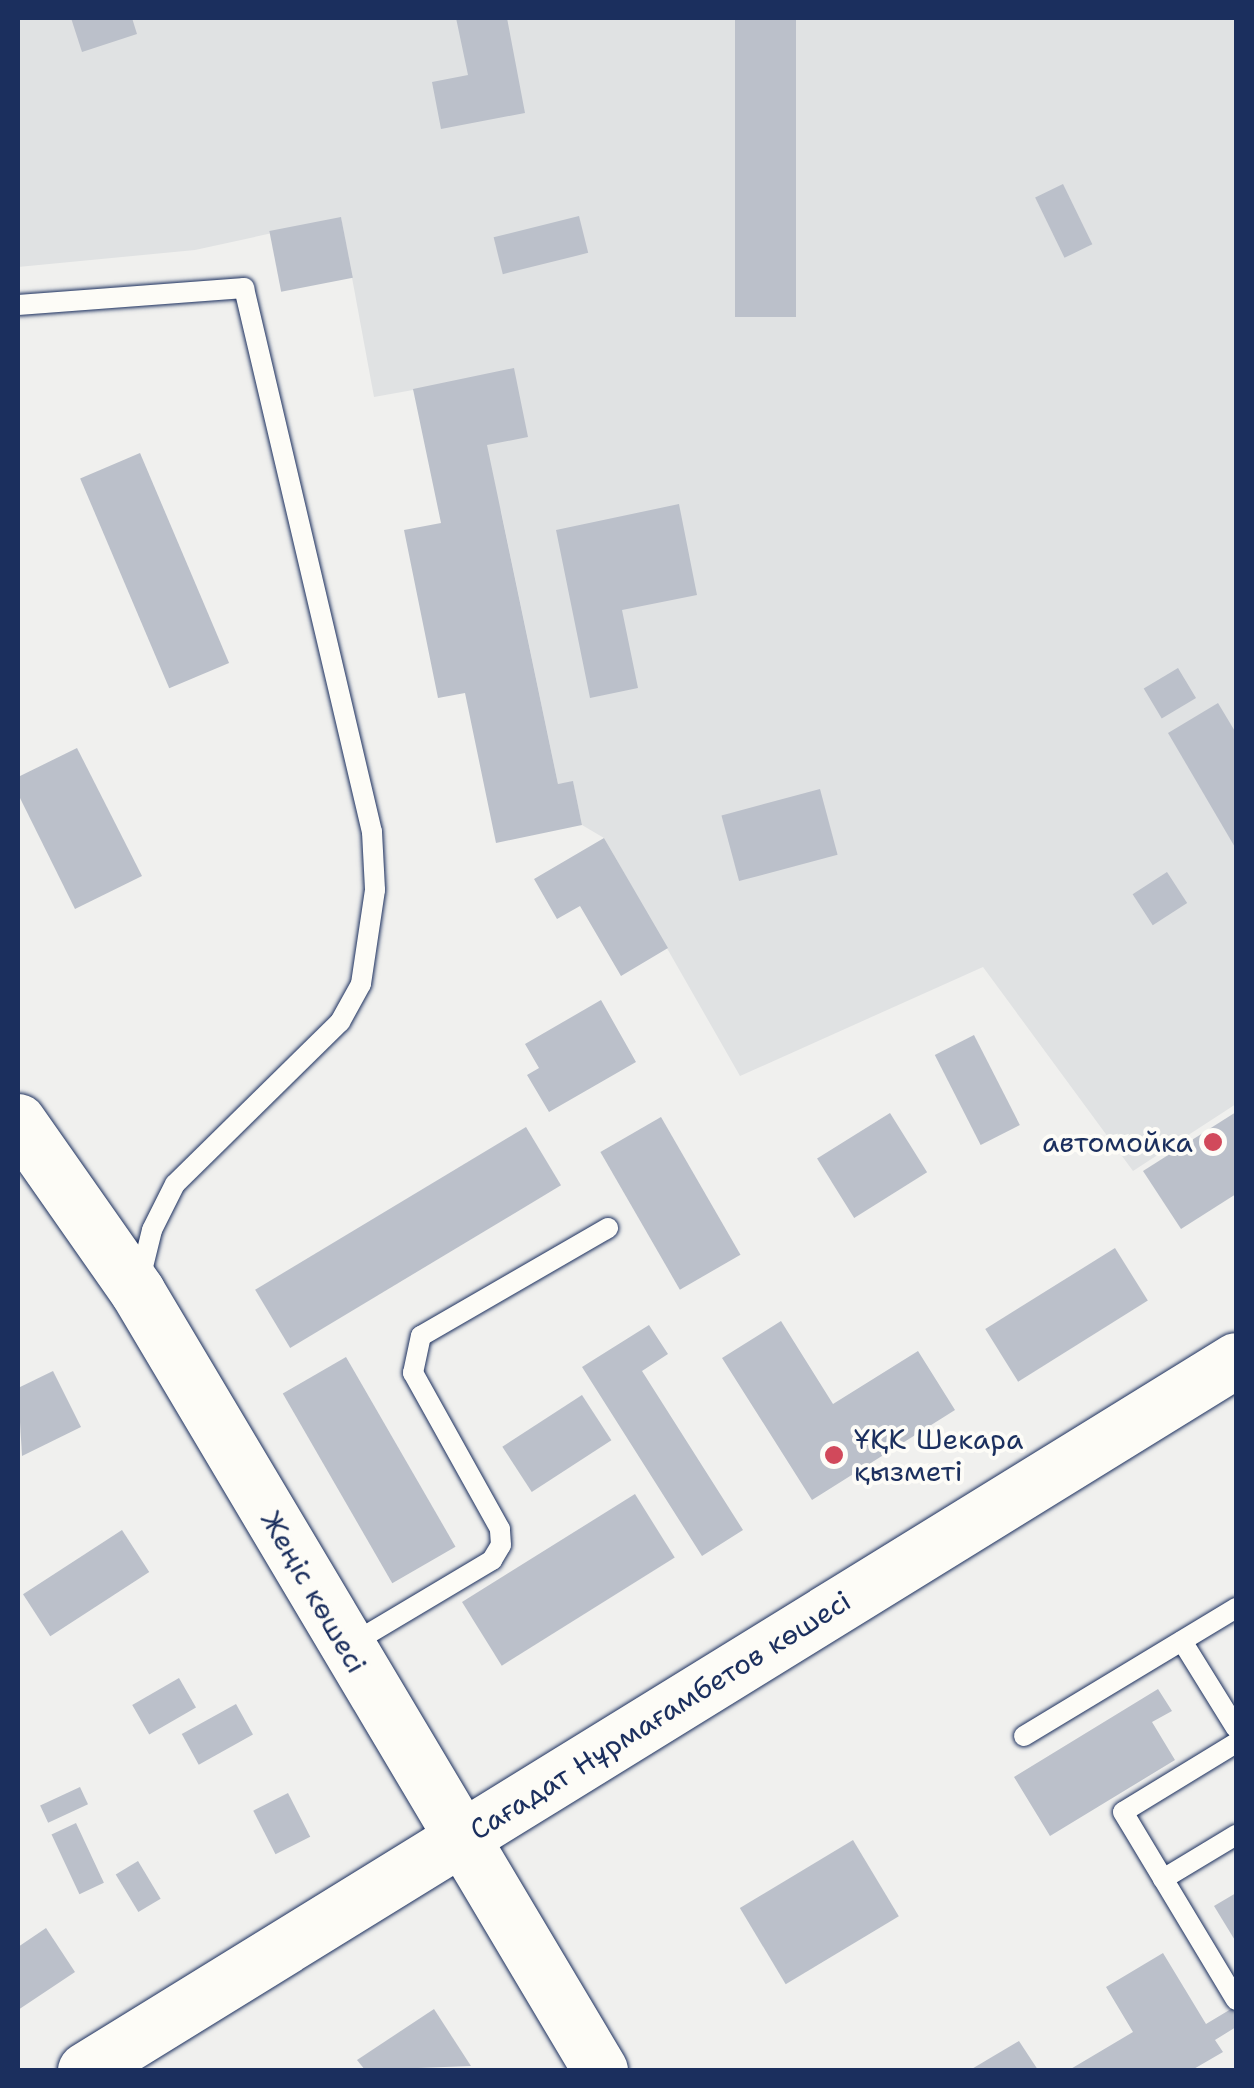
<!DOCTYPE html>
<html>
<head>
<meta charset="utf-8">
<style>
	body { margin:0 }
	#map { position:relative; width:1254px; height:2088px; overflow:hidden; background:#f0f0ee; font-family:"Shantell Sans",sans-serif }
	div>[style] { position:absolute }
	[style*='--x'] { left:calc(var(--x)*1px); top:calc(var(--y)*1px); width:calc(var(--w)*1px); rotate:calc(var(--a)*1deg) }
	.built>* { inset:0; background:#e0e2e3 }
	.building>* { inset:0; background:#bbc0ca; transform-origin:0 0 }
	.roads { filter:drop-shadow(0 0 2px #1b2f5e) drop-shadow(0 0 2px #1b2f5e) }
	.lane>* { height:20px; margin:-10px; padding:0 10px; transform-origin:10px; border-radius:10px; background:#fdfcf7 }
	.secondary>* { height:55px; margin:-27.5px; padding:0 27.5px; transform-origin:27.5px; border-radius:27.5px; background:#fdfcf7 }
	.dots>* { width:28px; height:28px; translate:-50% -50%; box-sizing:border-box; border:5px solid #fdfcf7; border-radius:50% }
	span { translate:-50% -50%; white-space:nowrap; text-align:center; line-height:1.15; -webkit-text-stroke:8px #fdfcf7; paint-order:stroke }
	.poi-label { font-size:28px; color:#1b2f5e }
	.right { translate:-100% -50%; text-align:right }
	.left { translate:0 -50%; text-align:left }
	.street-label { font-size:28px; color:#1b2f5e }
	.frame { position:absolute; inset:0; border:20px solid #1b2f5e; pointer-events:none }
</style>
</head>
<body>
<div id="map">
	<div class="built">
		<div style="clip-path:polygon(18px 18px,1236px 18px,1236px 1104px,1133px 1171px,983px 967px,740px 1076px,604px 838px,582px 825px,573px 782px,558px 784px,501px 511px,413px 390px,374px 397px,341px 218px,195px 250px,18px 267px)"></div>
	</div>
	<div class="building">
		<div style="clip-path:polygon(71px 18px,132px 18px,137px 34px,82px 52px)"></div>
		<div style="clip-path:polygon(456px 18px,507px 18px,525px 113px,441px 129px,432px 82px,468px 75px)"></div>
		<div style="left:735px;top:18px;width:61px;height:299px"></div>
		<div style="left:1063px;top:184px;width:67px;height:31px;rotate:64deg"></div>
		<div style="left:579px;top:216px;width:38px;height:88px;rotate:76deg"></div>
		<div style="left:341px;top:217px;width:62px;height:73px;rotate:79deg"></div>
		<div style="clip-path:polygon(514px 368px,528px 437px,487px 445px,558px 784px,573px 781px,582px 825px,496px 843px,465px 693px,438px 698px,404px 530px,441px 523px,413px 389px)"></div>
		<div style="left:140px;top:453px;width:228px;height:65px;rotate:67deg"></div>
		<div style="clip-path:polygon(679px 504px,697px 595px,622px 610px,638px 688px,590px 698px,556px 530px)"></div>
		<div style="left:1178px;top:668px;width:35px;height:40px;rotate:59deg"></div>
		<div style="clip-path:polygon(1218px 703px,1236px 733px,1236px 849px,1168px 733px)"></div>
		<div style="clip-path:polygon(77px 748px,142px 876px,75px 909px,18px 794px,18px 777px)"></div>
		<div style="left:820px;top:789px;width:68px;height:102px;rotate:75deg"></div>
		<div style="clip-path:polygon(604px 838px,668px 948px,621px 976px,580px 906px,557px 919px,534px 879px)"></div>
		<div style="left:1167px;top:872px;width:37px;height:41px;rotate:57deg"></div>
		<div style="clip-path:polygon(601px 1000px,636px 1062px,549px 1112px,527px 1075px,539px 1068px,525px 1044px)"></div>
		<div style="left:974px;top:1035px;width:101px;height:44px;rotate:63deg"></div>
		<div style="clip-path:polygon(1236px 1112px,1236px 1194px,1181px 1229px,1143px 1171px)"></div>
		<div style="left:890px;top:1113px;width:70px;height:86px;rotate:58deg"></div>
		<div style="left:661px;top:1117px;width:159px;height:70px;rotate:60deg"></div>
		<div style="left:526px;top:1127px;width:68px;height:316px;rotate:59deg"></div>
		<div style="left:1115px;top:1248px;width:62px;height:153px;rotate:58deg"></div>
		<div style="clip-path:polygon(781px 1321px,833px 1404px,918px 1351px,955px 1410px,812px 1500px,722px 1358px)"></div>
		<div style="clip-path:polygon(649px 1325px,668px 1354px,642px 1371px,743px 1530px,702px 1556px,582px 1367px)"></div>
		<div style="left:346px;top:1357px;width:219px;height:73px;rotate:60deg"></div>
		<div style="clip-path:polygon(53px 1371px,81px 1427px,22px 1456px,18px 1388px)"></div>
		<div style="left:582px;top:1395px;width:54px;height:95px;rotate:57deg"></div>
		<div style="left:635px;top:1494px;width:75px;height:204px;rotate:58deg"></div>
		<div style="left:122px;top:1530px;width:50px;height:118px;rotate:57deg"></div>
		<div style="left:179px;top:1678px;width:34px;height:54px;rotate:60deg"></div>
		<div style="clip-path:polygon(1158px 1689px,1172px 1711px,1152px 1722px,1175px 1760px,1050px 1836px,1014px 1777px)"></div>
		<div style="left:236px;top:1704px;width:35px;height:62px;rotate:61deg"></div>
		<div style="left:80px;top:1787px;width:19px;height:44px;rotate:65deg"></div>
		<div style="left:288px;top:1793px;width:49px;height:39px;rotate:63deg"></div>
		<div style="left:76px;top:1823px;width:66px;height:27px;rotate:65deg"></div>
		<div style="left:853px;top:1840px;width:89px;height:132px;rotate:59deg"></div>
		<div style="left:138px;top:1861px;width:44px;height:26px;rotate:59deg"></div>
		<div style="clip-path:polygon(1236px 1893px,1236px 1942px,1214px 1906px)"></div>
		<div style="clip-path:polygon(46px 1928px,75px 1972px,18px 2010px,18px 1947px)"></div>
		<div style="clip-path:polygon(1163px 1953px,1206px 2024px,1236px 2006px,1236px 2027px,1215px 2040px,1223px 2052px,1192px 2070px,1069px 2070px,1133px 2032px,1106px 1987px)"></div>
		<div style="clip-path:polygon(434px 2009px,471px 2066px,365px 2070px,357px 2060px)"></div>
		<div style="clip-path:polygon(1019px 2041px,1038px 2070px,970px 2070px)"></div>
	</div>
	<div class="roads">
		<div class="lane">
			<div style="--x:18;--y:305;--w:227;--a:-4.3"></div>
			<div style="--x:244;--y:288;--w:559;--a:76.76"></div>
			<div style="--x:372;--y:832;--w:58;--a:87"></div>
			<div style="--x:375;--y:890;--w:95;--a:98.5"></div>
			<div style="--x:361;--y:984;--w:43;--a:118.9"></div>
			<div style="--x:340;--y:1022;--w:231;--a:135.5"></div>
			<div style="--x:175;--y:1184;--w:51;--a:116.6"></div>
			<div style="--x:152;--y:1230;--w:50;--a:103.8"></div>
			<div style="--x:1182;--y:1641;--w:102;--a:58.2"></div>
			<div style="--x:348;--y:1646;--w:168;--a:-30.8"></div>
			<div style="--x:492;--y:1560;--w:17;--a:-59"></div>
			<div style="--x:501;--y:1545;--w:16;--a:-94"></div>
			<div style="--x:500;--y:1529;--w:179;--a:-119.1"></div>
			<div style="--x:413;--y:1373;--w:38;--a:-78"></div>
			<div style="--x:421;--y:1336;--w:216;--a:-30"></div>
			<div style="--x:1024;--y:1736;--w:248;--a:-31.1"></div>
			<div style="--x:1236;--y:1743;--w:132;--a:148.6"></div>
			<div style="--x:1123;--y:1812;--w:219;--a:59"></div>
			<div style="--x:1163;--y:1879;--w:85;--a:-31.1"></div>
		</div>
		<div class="secondary">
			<div style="--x:18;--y:1121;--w:208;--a:55"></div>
			<div style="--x:137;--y:1291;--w:906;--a:59.27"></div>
			<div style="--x:85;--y:2070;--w:1352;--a:-31.67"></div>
		</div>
	</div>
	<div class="dots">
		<div style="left:1213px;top:1142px;background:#d1495b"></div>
		<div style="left:834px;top:1455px;background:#d1495b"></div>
	</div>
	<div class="poi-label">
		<span class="right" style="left:1193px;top:1142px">автомойка</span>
		<span class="left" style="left:854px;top:1455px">ҰҚК Шекара<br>қызметі</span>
	</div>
	<div class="street-label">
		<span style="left:314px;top:1592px;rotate:60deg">Жеңіс көшесі</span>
		<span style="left:660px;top:1715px;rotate:-32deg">Сағадат Нұрмағамбетов көшесі</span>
	</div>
	<div class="frame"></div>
</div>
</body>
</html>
